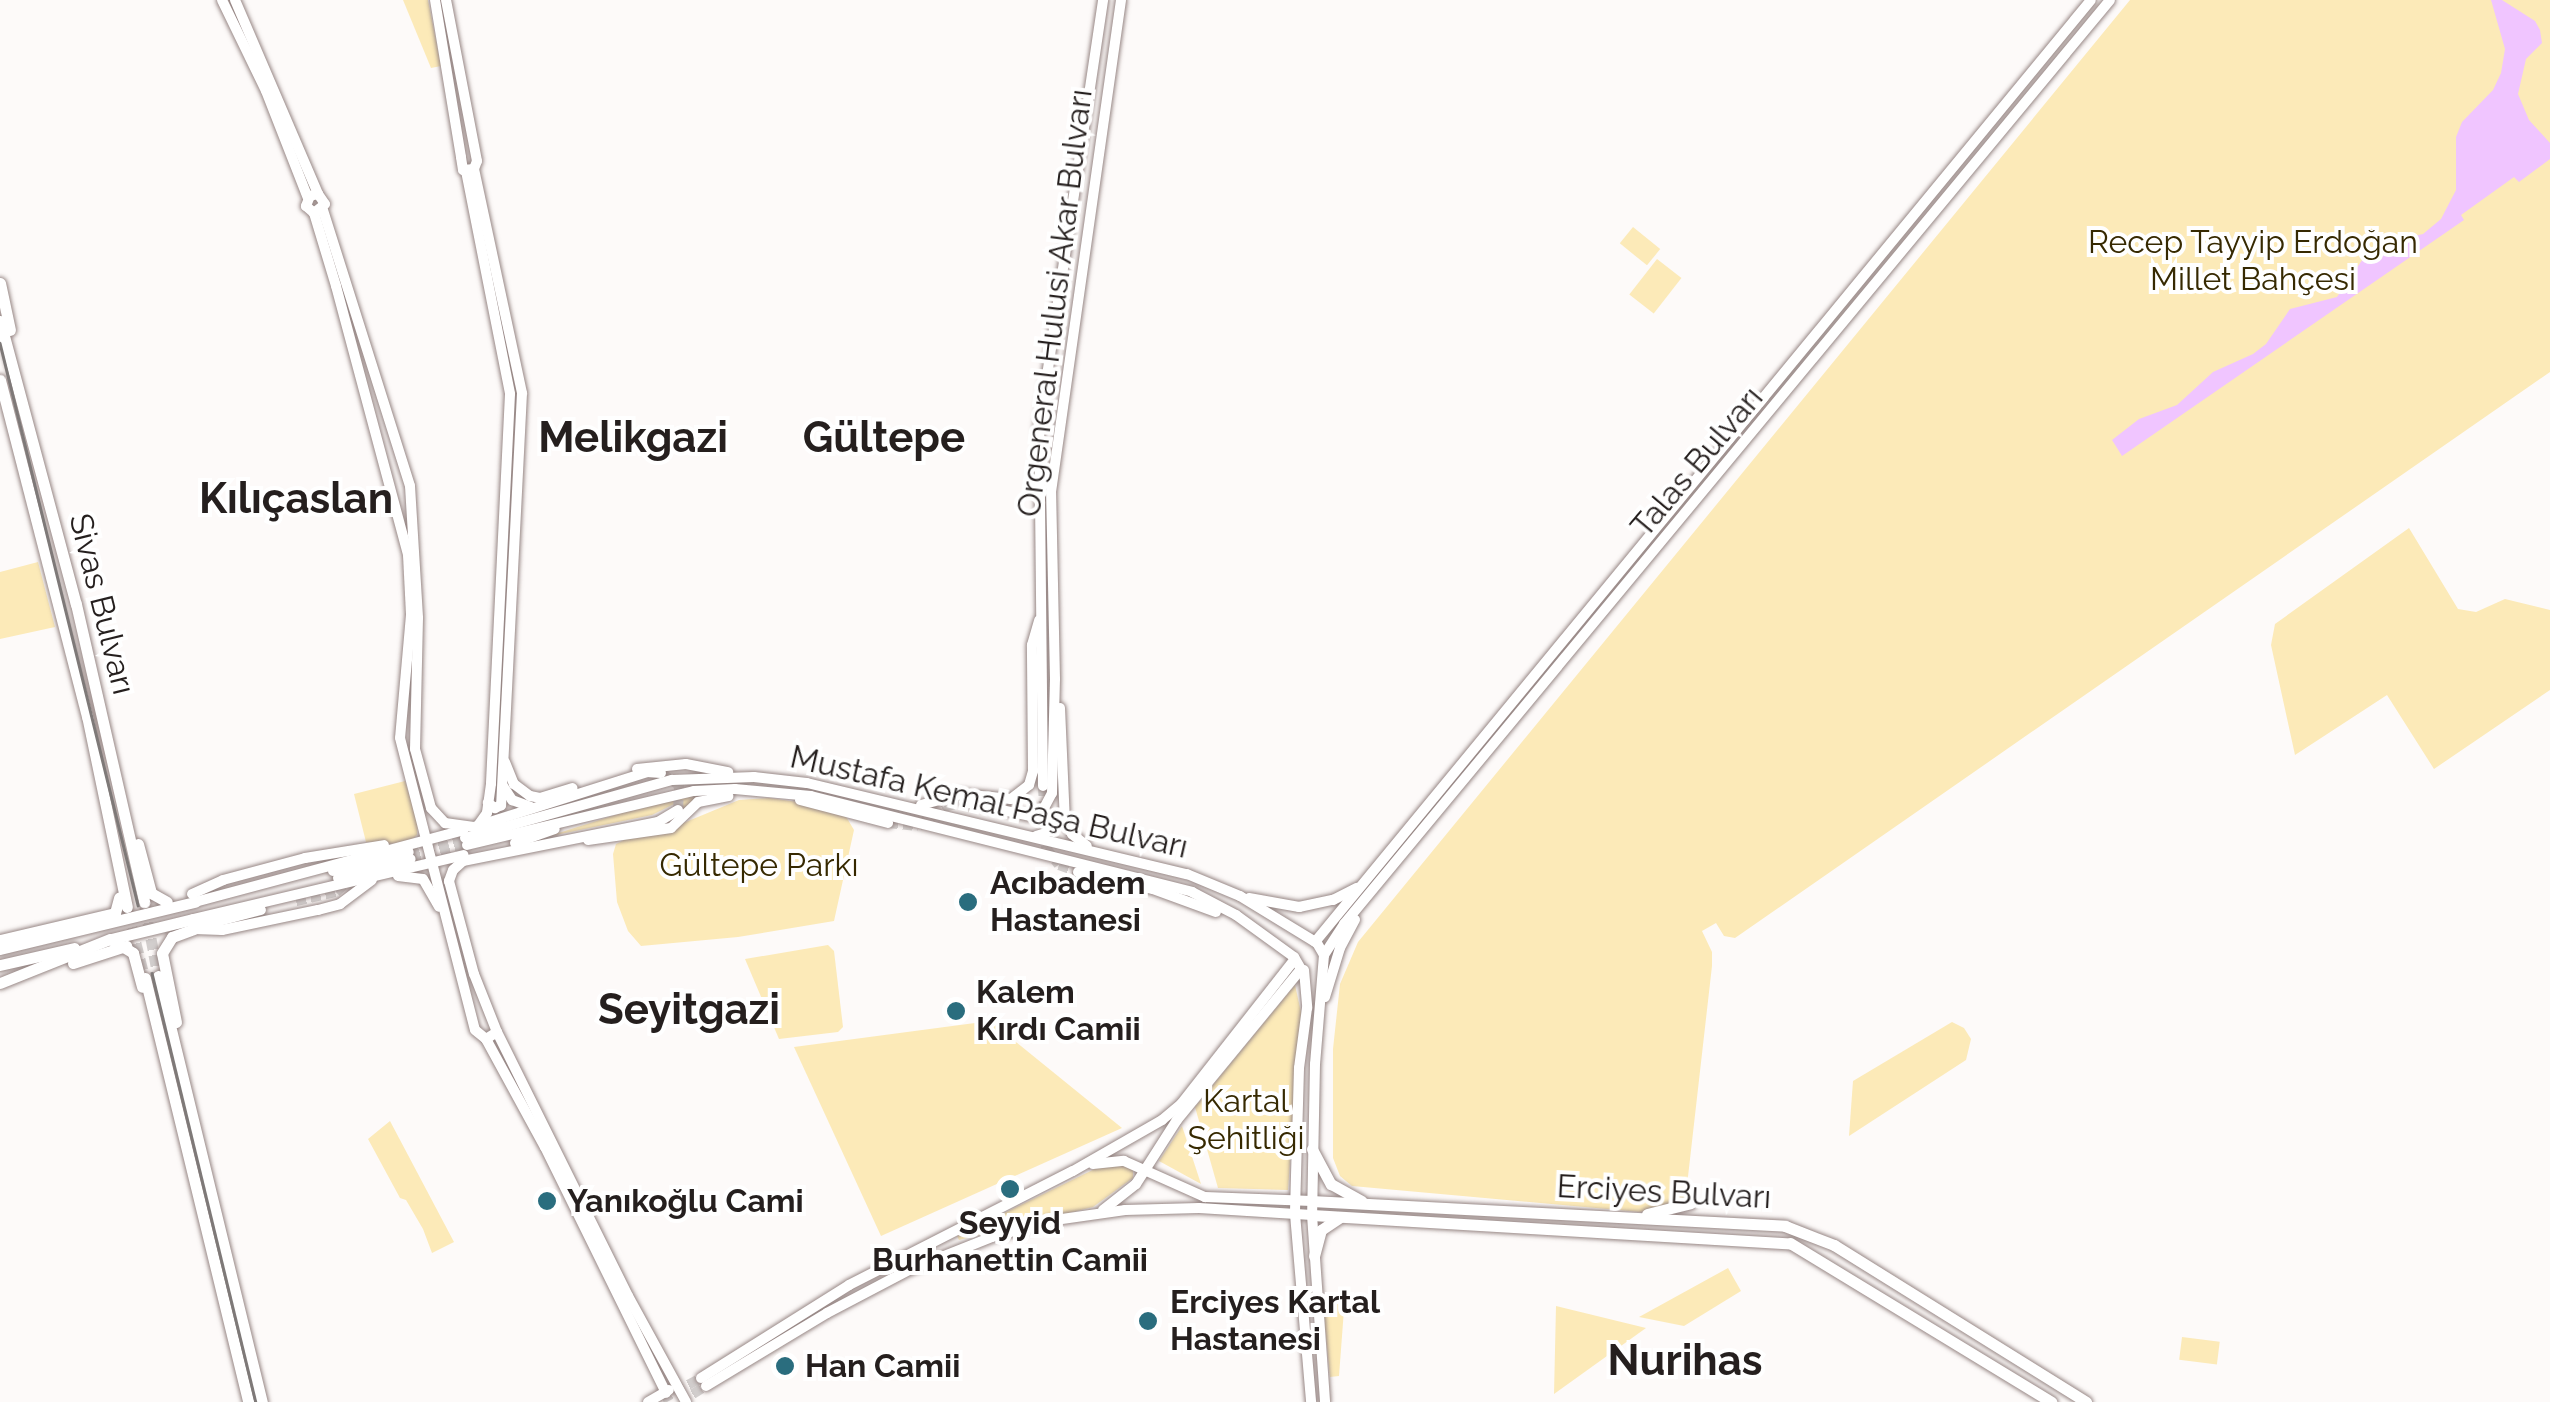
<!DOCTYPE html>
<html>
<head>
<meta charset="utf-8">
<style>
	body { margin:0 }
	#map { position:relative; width:2550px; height:1402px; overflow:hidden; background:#fdfaf9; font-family:Raleway,sans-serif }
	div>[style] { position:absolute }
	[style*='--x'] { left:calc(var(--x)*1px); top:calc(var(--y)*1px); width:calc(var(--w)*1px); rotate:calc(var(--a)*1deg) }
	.green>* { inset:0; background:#fceab8; transform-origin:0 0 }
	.water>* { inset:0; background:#f0c5ff }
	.major-tunnel>* { height:10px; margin-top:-5px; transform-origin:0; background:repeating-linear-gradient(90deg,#d2cecd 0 10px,transparent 0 15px) }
	.highway-tunnel>* { height:11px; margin-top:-5.5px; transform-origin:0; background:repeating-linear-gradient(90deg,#d2cecd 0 11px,transparent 0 16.5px) }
	.roads { filter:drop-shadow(0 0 2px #978785) drop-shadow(0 0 2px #978785) }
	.major>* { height:10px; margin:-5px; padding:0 5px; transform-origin:5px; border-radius:5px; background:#fff }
	.highway>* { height:11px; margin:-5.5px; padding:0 5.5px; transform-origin:5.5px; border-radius:5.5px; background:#fff }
	.tram>* { height:2.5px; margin:-1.25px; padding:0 1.25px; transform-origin:1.25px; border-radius:1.25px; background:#7e7978 }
	.dots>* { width:28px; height:28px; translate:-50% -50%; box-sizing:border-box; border:5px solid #fff; border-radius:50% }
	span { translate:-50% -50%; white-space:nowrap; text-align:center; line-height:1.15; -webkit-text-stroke:8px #fff; paint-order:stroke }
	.park-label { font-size:32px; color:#362901 }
	.street-label { font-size:32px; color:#251f1e }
	.poi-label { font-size:32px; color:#251f1e; font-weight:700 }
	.left { translate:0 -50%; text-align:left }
	.district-label { font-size:42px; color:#251f1e; font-weight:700 }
</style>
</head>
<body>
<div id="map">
	<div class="green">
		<div style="clip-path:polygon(403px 0,428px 0,441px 66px,431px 68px)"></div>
		<div style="clip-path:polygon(2130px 0,2550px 0,2550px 372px,1735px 938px,1724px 936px,1716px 923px,1702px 931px,1712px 952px,1712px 966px,1685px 1203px,1640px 1212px,1352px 1186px,1340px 1176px,1333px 1158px,1333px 1049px,1340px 984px,1358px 942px)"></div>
		<div style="left:1633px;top:227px;width:35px;height:21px;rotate:39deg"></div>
		<div style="left:1657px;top:259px;width:31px;height:45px;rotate:38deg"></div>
		<div style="clip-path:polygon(2409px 528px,2458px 609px,2476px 612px,2505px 599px,2550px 610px,2550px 690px,2434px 769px,2387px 695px,2295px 755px,2271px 645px,2275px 624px)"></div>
		<div style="clip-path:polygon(38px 562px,55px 627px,0 639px,0 572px)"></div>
		<div style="clip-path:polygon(405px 781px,418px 822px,417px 835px,411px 841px,389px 844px,366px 842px,354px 794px)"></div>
		<div style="clip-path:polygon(715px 793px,682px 811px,674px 804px,652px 815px,546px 837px,672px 797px)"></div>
		<div style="clip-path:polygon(769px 798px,841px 808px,854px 830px,834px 921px,738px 937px,641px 946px,628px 931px,617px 902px,613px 854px,616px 844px,634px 835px,664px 831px,739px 800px)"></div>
		<div style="clip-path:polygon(828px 945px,834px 951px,843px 1027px,838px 1032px,779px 1039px,745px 959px)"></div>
		<div style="clip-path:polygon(1295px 985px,1301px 1012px,1288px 1190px,1218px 1188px,1195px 1107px)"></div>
		<div style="clip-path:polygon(990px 1021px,1122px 1128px,881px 1236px,794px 1047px)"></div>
		<div style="clip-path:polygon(1952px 1022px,1964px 1028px,1971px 1039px,1966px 1060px,1849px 1136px,1853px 1081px)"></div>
		<div style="clip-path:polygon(390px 1121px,454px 1242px,432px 1253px,423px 1229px,406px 1200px,400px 1198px,368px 1139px)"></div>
		<div style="clip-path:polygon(1182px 1126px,1201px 1184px,1159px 1161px)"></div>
		<div style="clip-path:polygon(1105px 1164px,1120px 1164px,1133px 1170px,1133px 1178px,1093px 1207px,959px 1240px,957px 1236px)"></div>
		<div style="clip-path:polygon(1728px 1268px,1741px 1291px,1684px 1326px,1639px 1317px)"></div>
		<div style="clip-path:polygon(1322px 1296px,1345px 1296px,1339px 1376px,1330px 1377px)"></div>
		<div style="clip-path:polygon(1556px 1306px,1646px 1328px,1554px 1394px)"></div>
		<div style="left:2182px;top:1337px;width:38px;height:23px;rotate:7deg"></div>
	</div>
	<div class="water">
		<div style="clip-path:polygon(2491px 0,2502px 0,2535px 21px,2540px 30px,2542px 43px,2526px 59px,2518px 94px,2529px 120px,2550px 143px,2550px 159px,2519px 182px,2514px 177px,2461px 215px,2464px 220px,2122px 456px,2112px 440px,2139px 419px,2177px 405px,2213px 372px,2253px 354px,2266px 344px,2290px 309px,2337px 297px,2367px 253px,2383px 243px,2423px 234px,2441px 219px,2456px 190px,2456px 137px,2462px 122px,2493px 90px,2501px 73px,2505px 49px)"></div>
	</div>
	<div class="major-tunnel">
		<div style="--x:661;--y:773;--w:22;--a:34"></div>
		<div style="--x:679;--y:785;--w:25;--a:92"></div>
		<div style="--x:1043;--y:786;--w:62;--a:87.2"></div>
		<div style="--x:1046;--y:848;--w:21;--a:53"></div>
		<div style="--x:1059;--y:865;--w:20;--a:20"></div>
		<div style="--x:888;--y:823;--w:30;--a:6"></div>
		<div style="--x:918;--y:826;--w:32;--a:-36"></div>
		<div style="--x:944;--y:807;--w:21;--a:-14"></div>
		<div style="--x:409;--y:852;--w:58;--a:-14"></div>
		<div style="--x:411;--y:859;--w:58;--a:-14"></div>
		<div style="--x:296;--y:901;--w:41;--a:-12.7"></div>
		<div style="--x:336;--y:892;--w:13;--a:-42"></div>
		<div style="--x:346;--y:883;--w:20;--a:-99"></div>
		<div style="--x:343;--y:863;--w:21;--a:-169"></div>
		<div style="--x:662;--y:1399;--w:44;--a:-28.3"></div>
		<div style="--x:680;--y:1402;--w:31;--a:-32"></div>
	</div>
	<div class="highway-tunnel">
		<div style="--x:145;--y:906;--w:71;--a:79.5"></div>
		<div style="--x:128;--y:911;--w:62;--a:76"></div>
	</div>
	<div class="roads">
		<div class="major">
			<div style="--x:222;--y:0;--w:101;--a:64.2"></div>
			<div style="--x:266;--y:91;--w:115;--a:68.6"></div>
			<div style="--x:235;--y:0;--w:211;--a:66.8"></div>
			<div style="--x:435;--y:0;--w:159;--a:80.6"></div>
			<div style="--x:446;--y:0;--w:164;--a:79.1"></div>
			<div style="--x:477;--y:161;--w:9;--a:111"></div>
			<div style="--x:474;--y:169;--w:11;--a:175"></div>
			<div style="--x:463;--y:170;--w:13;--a:-99"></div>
			<div style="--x:474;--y:169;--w:229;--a:77.9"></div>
			<div style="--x:522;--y:393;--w:413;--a:92.9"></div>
			<div style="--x:501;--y:805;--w:7;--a:153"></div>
			<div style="--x:495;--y:808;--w:9;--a:-144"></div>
			<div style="--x:466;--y:171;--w:227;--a:78.8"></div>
			<div style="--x:510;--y:394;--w:390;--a:92.8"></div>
			<div style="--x:491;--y:784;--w:29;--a:98"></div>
			<div style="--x:487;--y:813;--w:14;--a:126"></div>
			<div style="--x:323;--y:210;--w:289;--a:72.5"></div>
			<div style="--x:410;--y:486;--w:132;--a:86.5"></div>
			<div style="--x:418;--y:618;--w:131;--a:91.3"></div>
			<div style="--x:415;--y:749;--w:61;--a:74.8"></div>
			<div style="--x:431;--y:808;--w:21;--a:47"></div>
			<div style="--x:445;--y:823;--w:29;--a:8"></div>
			<div style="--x:474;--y:827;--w:182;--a:-17.6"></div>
			<div style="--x:647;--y:772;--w:14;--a:4"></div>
			<div style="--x:314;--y:213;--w:14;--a:-39"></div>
			<div style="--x:325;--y:204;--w:12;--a:-125"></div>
			<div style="--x:318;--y:194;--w:8;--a:166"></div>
			<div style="--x:310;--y:196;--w:11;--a:112"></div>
			<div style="--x:306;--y:206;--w:11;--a:41"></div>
			<div style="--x:314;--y:213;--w:76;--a:73.2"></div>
			<div style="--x:336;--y:286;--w:278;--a:75"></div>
			<div style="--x:408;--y:555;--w:60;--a:87.1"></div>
			<div style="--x:411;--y:615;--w:123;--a:95.1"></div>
			<div style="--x:400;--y:738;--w:301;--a:75.6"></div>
			<div style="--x:475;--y:1030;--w:14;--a:39"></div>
			<div style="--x:486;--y:1039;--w:13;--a:-32"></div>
			<div style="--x:1060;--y:708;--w:113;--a:87.5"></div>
			<div style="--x:1065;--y:821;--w:15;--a:62"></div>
			<div style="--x:1072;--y:834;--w:19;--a:39"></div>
			<div style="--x:505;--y:762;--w:24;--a:68"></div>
			<div style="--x:514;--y:784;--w:20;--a:37"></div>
			<div style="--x:530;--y:796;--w:10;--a:11"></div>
			<div style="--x:540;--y:798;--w:34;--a:-17"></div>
			<div style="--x:637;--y:769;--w:49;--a:-5.8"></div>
			<div style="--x:686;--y:764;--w:43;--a:10.8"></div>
			<div style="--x:503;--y:786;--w:17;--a:57"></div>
			<div style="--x:512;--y:800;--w:20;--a:20"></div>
			<div style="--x:1043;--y:786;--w:357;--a:-90.6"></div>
			<div style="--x:1039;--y:429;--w:434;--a:-81.5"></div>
			<div style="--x:800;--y:800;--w:91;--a:14.6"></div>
			<div style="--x:964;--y:802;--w:67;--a:12"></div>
			<div style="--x:1030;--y:816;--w:16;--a:-30"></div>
			<div style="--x:1044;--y:808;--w:17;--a:-62"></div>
			<div style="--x:1052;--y:793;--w:114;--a:-88.5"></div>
			<div style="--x:1055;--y:679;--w:187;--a:-91.2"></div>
			<div style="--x:1051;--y:492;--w:497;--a:-81.9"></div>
			<div style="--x:921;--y:805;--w:41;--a:-15.4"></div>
			<div style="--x:961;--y:794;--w:50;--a:5.7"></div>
			<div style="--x:1011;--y:799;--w:23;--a:-38"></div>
			<div style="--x:1029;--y:785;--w:15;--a:-74"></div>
			<div style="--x:1033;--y:771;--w:126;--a:-90.5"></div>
			<div style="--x:1032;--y:645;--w:26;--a:-74"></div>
			<div style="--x:678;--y:810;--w:23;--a:149"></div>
			<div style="--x:658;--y:822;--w:199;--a:168.7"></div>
			<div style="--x:463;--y:861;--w:13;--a:138"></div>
			<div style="--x:453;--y:870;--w:12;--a:110"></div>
			<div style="--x:449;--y:881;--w:96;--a:75"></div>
			<div style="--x:474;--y:974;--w:62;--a:68.4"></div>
			<div style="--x:497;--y:1032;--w:295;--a:63.6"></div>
			<div style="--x:628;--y:1296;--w:121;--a:61.3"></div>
			<div style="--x:1036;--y:836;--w:10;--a:-17"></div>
			<div style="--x:1046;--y:833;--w:10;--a:-53"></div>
			<div style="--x:1052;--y:825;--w:9;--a:-108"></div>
			<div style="--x:1049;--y:816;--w:11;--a:-165"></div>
			<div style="--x:465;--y:838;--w:215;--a:-15.7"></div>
			<div style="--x:672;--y:780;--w:82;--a:-2.1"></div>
			<div style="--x:754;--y:777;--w:53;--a:6.5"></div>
			<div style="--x:807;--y:783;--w:391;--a:13.5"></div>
			<div style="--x:1187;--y:874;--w:57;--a:22.5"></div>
			<div style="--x:1240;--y:896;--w:90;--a:31.4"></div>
			<div style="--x:1317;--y:943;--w:14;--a:60"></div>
			<div style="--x:1324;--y:955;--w:109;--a:94.7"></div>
			<div style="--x:1315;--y:1064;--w:151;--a:91.1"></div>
			<div style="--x:1312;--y:1215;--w:187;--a:86"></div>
			<div style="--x:588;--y:840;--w:84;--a:-8.2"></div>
			<div style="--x:671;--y:828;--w:37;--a:-44"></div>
			<div style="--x:698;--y:802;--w:31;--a:-11"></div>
			<div style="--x:515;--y:843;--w:42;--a:-19.3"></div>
			<div style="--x:467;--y:845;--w:233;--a:-13.4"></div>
			<div style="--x:694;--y:791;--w:41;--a:-2.8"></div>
			<div style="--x:735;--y:789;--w:76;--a:5.3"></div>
			<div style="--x:811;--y:796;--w:393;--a:14.1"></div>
			<div style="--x:1192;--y:892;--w:50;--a:27.6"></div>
			<div style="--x:1236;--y:915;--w:72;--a:35.9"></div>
			<div style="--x:1294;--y:957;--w:14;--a:60"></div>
			<div style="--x:333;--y:871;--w:78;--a:-14"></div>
			<div style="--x:1078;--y:872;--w:77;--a:12.8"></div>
			<div style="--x:1153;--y:889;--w:67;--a:20.1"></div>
			<div style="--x:398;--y:876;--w:25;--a:7"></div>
			<div style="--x:423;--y:879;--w:32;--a:60"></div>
			<div style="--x:338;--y:878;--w:75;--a:-14.6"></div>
			<div style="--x:192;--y:894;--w:34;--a:-24"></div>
			<div style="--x:223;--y:880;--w:85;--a:-15"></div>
			<div style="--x:305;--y:858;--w:80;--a:-9.3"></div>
			<div style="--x:1249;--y:898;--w:51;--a:10.2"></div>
			<div style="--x:1299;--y:907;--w:35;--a:-12"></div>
			<div style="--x:1333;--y:900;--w:27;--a:-27"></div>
			<div style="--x:195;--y:902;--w:278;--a:-15"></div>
			<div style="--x:193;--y:919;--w:278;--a:-13.3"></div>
			<div style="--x:200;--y:926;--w:63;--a:-14.7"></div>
			<div style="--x:194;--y:929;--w:28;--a:2"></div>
			<div style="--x:222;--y:930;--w:98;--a:-11.8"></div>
			<div style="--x:318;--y:910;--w:23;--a:-15"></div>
			<div style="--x:340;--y:904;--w:40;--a:-37"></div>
			<div style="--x:1315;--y:942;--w:1220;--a:-50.52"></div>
			<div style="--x:1324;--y:955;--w:37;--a:-57"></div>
			<div style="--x:1344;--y:924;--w:1200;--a:-50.34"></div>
			<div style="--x:1304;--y:970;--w:38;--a:85"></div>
			<div style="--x:1307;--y:1008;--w:61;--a:97.6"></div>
			<div style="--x:1299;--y:1068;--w:146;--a:91.6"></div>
			<div style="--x:1295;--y:1214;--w:189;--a:85.1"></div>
			<div style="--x:1325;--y:997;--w:51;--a:-73"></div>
			<div style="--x:1340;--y:948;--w:32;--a:-62"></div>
			<div style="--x:486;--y:1039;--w:123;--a:61.4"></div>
			<div style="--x:545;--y:1147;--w:274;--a:63.8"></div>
			<div style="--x:1093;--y:1164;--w:31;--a:-6"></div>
			<div style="--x:1124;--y:1161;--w:89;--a:24"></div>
			<div style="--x:1205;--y:1197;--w:107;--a:2.1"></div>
			<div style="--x:1103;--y:1210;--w:42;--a:-38.2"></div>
			<div style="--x:1136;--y:1184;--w:76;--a:-57.4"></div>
			<div style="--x:1177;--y:1120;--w:195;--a:-50.6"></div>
			<div style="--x:701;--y:1378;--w:175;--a:-32.1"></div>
			<div style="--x:849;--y:1285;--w:251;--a:-27"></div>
			<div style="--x:1073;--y:1171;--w:103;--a:-29.8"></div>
			<div style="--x:1162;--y:1120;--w:26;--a:-40"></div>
			<div style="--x:1182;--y:1103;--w:182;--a:-51.9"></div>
			<div style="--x:706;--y:1386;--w:141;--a:-31.1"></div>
			<div style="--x:827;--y:1313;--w:93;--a:-27.7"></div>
			<div style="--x:909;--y:1270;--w:89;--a:-21.7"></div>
			<div style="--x:992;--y:1237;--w:65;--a:-15.1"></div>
			<div style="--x:1055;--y:1220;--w:71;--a:-8.1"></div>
			<div style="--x:1125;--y:1210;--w:74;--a:-1.5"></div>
			<div style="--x:1199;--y:1208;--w:113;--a:3.5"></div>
			<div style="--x:648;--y:1402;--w:24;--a:-30"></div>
		</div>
		<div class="highway">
			<div style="--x:0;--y:283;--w:48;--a:78"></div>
			<div style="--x:0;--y:321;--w:293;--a:75"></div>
			<div style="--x:76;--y:604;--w:306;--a:77.1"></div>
			<div style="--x:0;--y:380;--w:347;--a:75.5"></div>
			<div style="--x:87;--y:716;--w:195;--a:78.2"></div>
			<div style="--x:138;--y:844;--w:51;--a:75.1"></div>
			<div style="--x:151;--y:893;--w:18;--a:29"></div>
			<div style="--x:111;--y:939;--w:84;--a:-13.7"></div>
			<div style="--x:0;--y:940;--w:118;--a:-13.2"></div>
			<div style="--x:115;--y:913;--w:16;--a:-75"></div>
			<div style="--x:0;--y:949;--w:201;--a:-13.6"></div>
			<div style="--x:73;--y:963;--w:56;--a:-17.8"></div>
			<div style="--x:0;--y:965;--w:76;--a:-12.9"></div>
			<div style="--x:158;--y:976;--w:439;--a:76.3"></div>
			<div style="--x:145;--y:978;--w:436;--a:76.3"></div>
			<div style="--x:0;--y:983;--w:118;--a:-21.8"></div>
			<div style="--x:110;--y:939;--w:27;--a:31"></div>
			<div style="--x:133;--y:953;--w:35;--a:75"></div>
			<div style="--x:176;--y:1022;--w:70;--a:-101.5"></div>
			<div style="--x:162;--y:953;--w:19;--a:-58"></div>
			<div style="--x:172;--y:937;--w:23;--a:-20"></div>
			<div style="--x:1312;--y:1149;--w:40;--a:62"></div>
			<div style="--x:1331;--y:1184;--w:35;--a:29"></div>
			<div style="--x:1312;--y:1201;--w:474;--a:3"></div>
			<div style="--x:1785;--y:1226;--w:53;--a:21.2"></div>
			<div style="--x:1834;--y:1245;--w:297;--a:31.9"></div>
			<div style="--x:1647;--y:1214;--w:45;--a:-14"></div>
			<div style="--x:1312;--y:1215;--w:479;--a:3.4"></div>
			<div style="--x:1790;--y:1243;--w:306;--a:31.3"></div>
			<div style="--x:1314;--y:1256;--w:27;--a:-75"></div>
			<div style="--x:1321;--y:1230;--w:23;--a:-34"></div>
		</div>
	</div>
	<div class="tram">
		<div style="--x:0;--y:343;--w:579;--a:76.2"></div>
		<div style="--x:152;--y:973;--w:441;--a:76.4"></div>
	</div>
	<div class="dots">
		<div style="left:968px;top:902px;background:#2a6d7e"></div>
		<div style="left:956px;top:1011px;background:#2a6d7e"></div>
		<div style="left:1010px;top:1189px;background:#2a6d7e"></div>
		<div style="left:547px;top:1201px;background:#2a6d7e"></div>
		<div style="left:1148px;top:1321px;background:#2a6d7e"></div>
		<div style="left:785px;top:1366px;background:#2a6d7e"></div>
	</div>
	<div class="park-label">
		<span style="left:2253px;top:261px">Recep Tayyip Erdoğan<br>Millet Bahçesi</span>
		<span style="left:759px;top:865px">Gültepe Parkı</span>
		<span style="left:1246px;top:1120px">Kartal<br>Şehitliği</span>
	</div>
	<div class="street-label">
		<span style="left:1055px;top:303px;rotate:-83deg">Orgeneral Hulusi Akar Bulvarı</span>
		<span style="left:1697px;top:462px;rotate:-50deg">Talas Bulvarı</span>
		<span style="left:102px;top:604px;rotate:76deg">Sivas Bulvarı</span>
		<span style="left:989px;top:802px;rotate:13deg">Mustafa Kemal Paşa Bulvarı</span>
		<span style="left:1664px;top:1192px;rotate:3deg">Erciyes Bulvarı</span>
	</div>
	<div class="poi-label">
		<span class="left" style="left:990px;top:902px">Acıbadem<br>Hastanesi</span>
		<span class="left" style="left:976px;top:1011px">Kalem<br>Kırdı Camii</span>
		<span class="left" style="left:567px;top:1201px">Yanıkoğlu Cami</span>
		<span style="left:1010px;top:1242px">Seyyid<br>Burhanettin Camii</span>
		<span class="left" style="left:1170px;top:1321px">Erciyes Kartal<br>Hastanesi</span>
		<span class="left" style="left:805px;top:1366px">Han Camii</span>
	</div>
	<div class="district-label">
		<span style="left:633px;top:438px">Melikgazi</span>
		<span style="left:884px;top:438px">Gültepe</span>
		<span style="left:296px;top:499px">Kılıçaslan</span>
		<span style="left:689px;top:1010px">Seyitgazi</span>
		<span style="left:1685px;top:1361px">Nurihas</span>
	</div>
</div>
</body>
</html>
